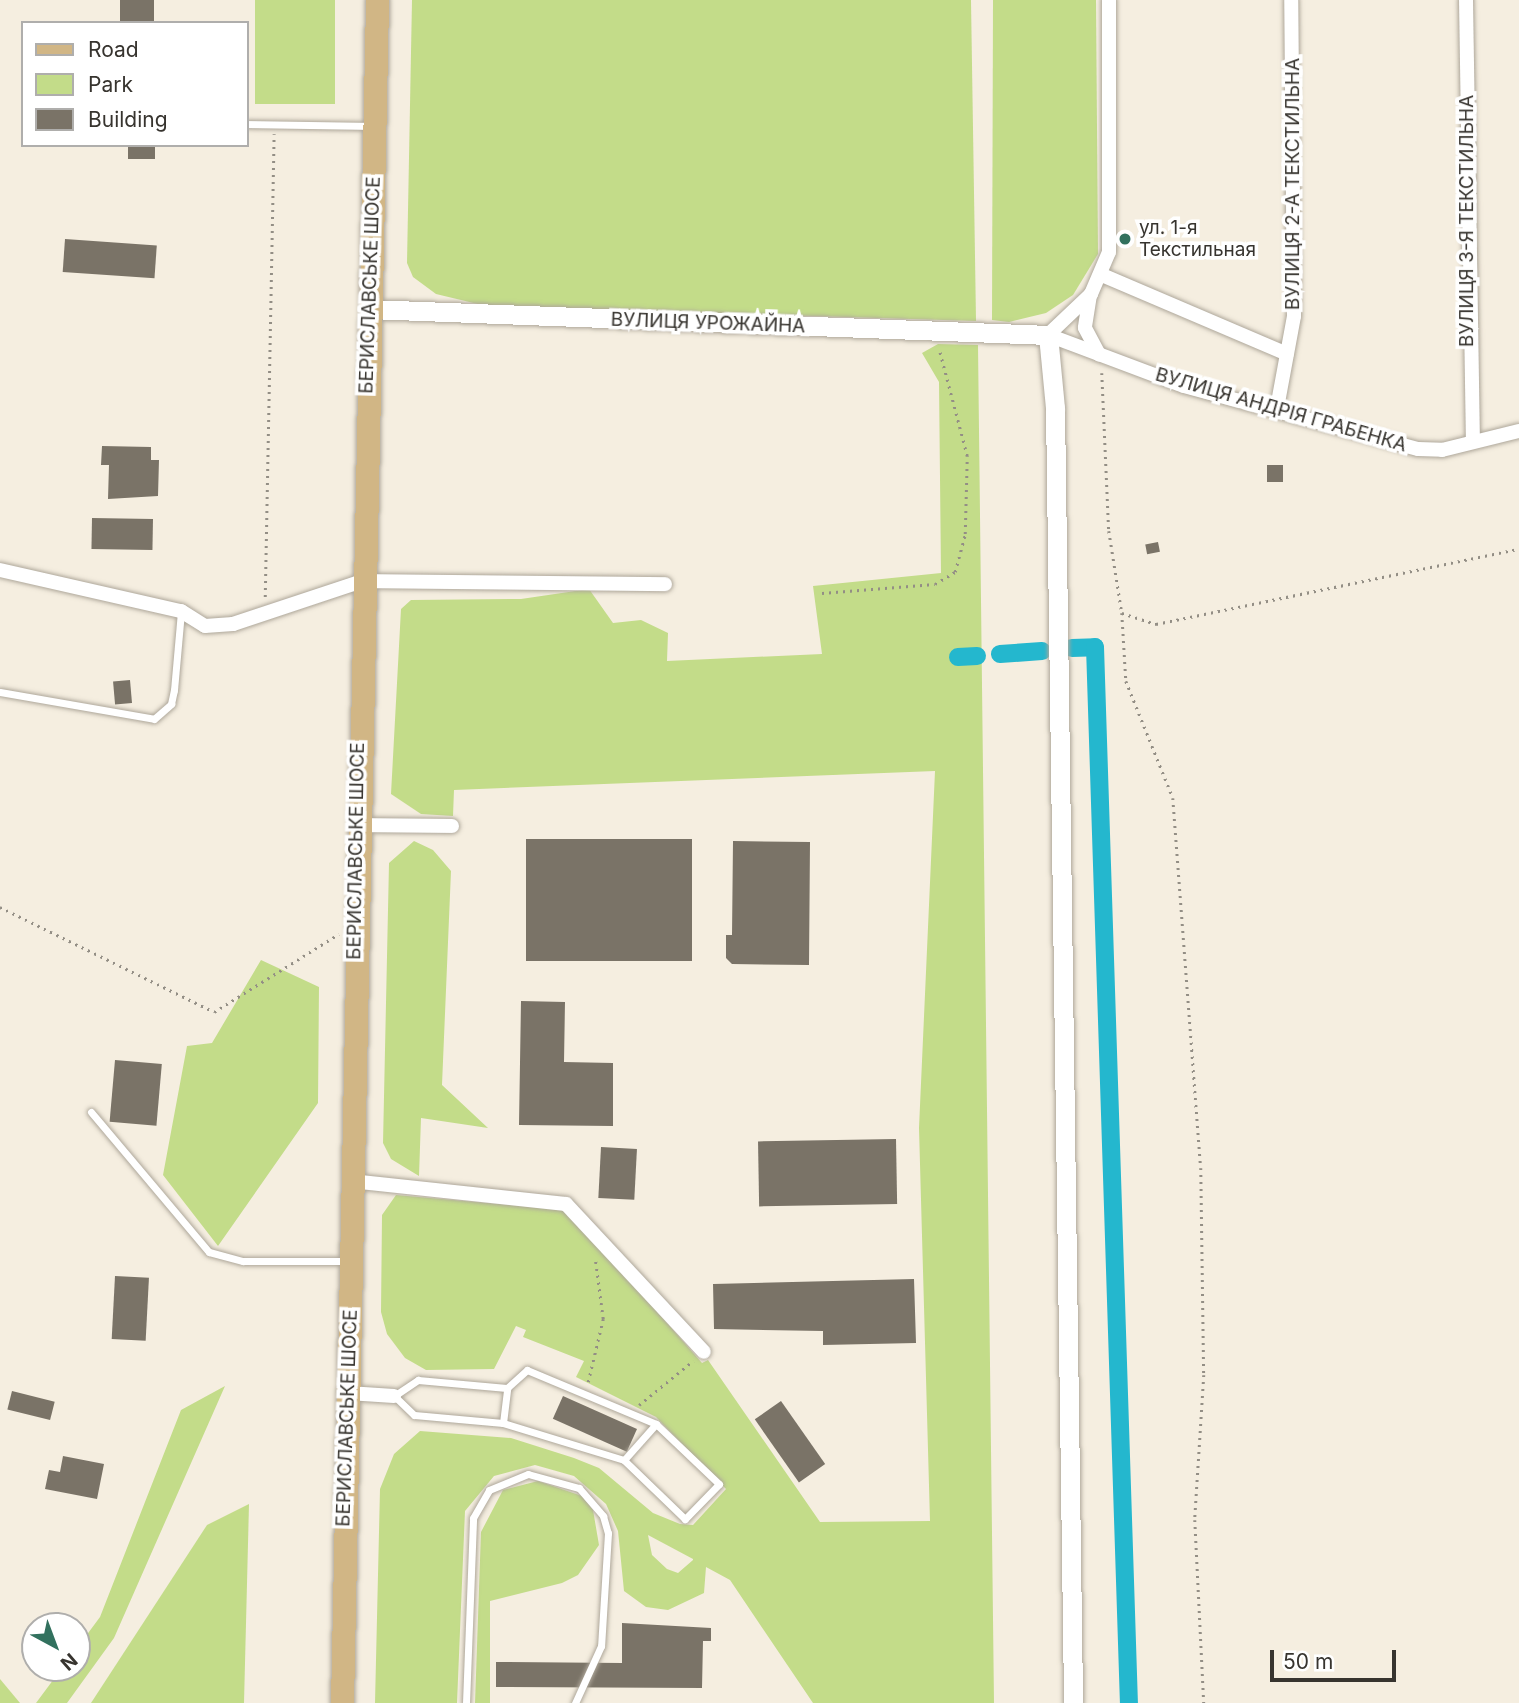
<!DOCTYPE html>
<html>
<head>
<meta charset="utf-8">
<style>
	body { margin:0 }
	#map { position:relative; width:1519px; height:1703px; overflow:hidden; background:#f5eee0; font-family:Inter,sans-serif }
	div>[style] { position:absolute }
	[style*='--x'] { left:calc(var(--x)*1px); top:calc(var(--y)*1px); width:calc(var(--w)*1px); rotate:calc(var(--a)*1deg) }
	.green>* { inset:0; background:#c3dc89; transform-origin:0 0 }
	.canal>* { height:18px; margin:-9px; padding:0 9px; transform-origin:9px; border-radius:9px; background:#24b7ce }
	.building>* { inset:0; background:#7a7367; transform-origin:0 0 }
	.path>* { height:2.5px; margin-top:-1.25px; transform-origin:0; background:repeating-linear-gradient(90deg,#938e85 0 2px,transparent 0 7px) }
	.roads { filter:drop-shadow(0 0 2px #aea79a) drop-shadow(0 0 2px #aea79a) }
	.service>* { height:7px; margin:-3.5px; padding:0 3.5px; transform-origin:3.5px; border-radius:3.5px; background:#fff }
	.minor>* { height:14px; margin:-7px; padding:0 7px; transform-origin:7px; border-radius:7px; background:#fff }
	.tertiary>* { height:19px; margin:-9.5px; padding:0 9.5px; transform-origin:9.5px; border-radius:9.5px; background:#fff }
	.primary>* { height:23px; margin:-11.5px; padding:0 11.5px; transform-origin:11.5px; border-radius:11.5px; background:#d1b685 }
	.dots>* { width:19px; height:19px; translate:-50% -50%; box-sizing:border-box; border:4px solid #fff; border-radius:50% }
	span { translate:-50% -50%; white-space:nowrap; text-align:center; line-height:1.15; -webkit-text-stroke:7px #fff; paint-order:stroke }
	.street-label { font-size:19px; color:#37342f }
	.poi-label { font-size:19px; color:#37342f }
	.left { translate:0 -50%; text-align:left }
	.legend { position:absolute; left:21px; top:21px; width:228px; height:126px; box-sizing:border-box; background:#fff; border:2px solid #afaeac; margin:0; padding:9px 12px; list-style:none; font-size:21px; color:#37342f }
	.legend li { display:flex; align-items:center; gap:14px; height:35px }
	.legend b { width:35px; border:2px solid #afaeac }
	.north { position:absolute; left:21px; top:1612px; width:70px; height:70px; box-sizing:border-box; background:#fff; border:2px solid #afaeac; border-radius:50%; rotate:139deg; font-size:19px; font-weight:700; line-height:28px; text-align:center; color:#37342f }
	.north::after { content:''; display:block; margin:auto; width:24px; height:32px; background:#32715e; clip-path:polygon(50% 0,100% 100%,50% 72%,0 100%) }
	.scale { position:absolute; left:1270px; top:1650px; width:126px; height:32px; box-sizing:border-box; border:4px solid #37342f; border-top:0; padding-left:9px; font-size:21px; line-height:24px; white-space:nowrap; color:#37342f; -webkit-text-stroke:5px #fff; paint-order:stroke }
</style>
</head>
<body>
<div id="map">
	<div class="green">
		<div style="left:255px;top:0;width:80px;height:104px"></div>
		<div style="clip-path:polygon(412px 0,971px 0,976px 321px,486px 306px,436px 294px,413px 277px,407px 263px)"></div>
		<div style="clip-path:polygon(993px 0,1096px 0,1098px 254px,1073px 295px,1046px 313px,1009px 322px,992px 320px)"></div>
		<div style="clip-path:polygon(evenodd,938px 344px,978px 345px,994px 1703px,813px 1703px,730px 1580px,706px 1567px,704px 1593px,668px 1610px,646px 1607px,624px 1591px,618px 1531px,606px 1504px,574px 1476px,535px 1465px,494px 1476px,465px 1511px,457px 1703px,375px 1703px,380px 1489px,394px 1454px,420px 1431px,511px 1438px,574px 1458px,599px 1468px,653px 1513px,680px 1524px,693px 1525px,726px 1489px,656px 1417px,576px 1377px,584px 1361px,523px 1337px,526px 1330px,516px 1326px,494px 1369px,426px 1370px,405px 1358px,387px 1334px,381px 1312px,382px 1215px,396px 1195px,568px 1210px,702px 1363px,708px 1360px,820px 1522px,930px 1521px,919px 1128px,935px 771px,454px 790px,453px 816px,421px 814px,391px 794px,401px 609px,411px 600px,521px 599px,589px 589px,613px 623px,641px 620px,668px 633px,667px 661px,822px 654px,813px 586px,941px 573px,939px 382px,922px 353px,938px 344px,648px 1535px,693px 1559px,693px 1560px,678px 1573px,667px 1569px,652px 1555px,648px 1535px)"></div>
		<div style="clip-path:polygon(414px 841px,433px 850px,451px 871px,442px 1085px,488px 1128px,421px 1118px,419px 1176px,391px 1159px,383px 1143px,389px 863px)"></div>
		<div style="clip-path:polygon(261px 960px,319px 987px,318px 1103px,218px 1246px,163px 1175px,187px 1046px,212px 1043px)"></div>
		<div style="clip-path:polygon(225px 1386px,114px 1638px,67px 1703px,36px 1703px,62px 1668px,77px 1668px,77px 1648px,100px 1617px,181px 1410px)"></div>
		<div style="clip-path:polygon(538px 1481px,582px 1496px,593px 1510px,599px 1545px,578px 1575px,562px 1583px,490px 1601px,490px 1703px,475px 1703px,481px 1532px,503px 1490px)"></div>
		<div style="clip-path:polygon(249px 1504px,244px 1703px,91px 1703px,207px 1525px)"></div>
		<div style="clip-path:polygon(0 1679px,20px 1703px,0 1703px)"></div>
	</div>
	<div class="canal">
		<div style="--x:1072;--y:648;--w:23;--a:-2"></div>
		<div style="--x:1095;--y:647;--w:1057;--a:88.16"></div>
		<div style="--x:1000;--y:654;--w:42;--a:-4.1"></div>
		<div style="--x:958;--y:657;--w:19;--a:-3"></div>
	</div>
	<div class="building">
		<div style="left:120px;top:0;width:34px;height:23px"></div>
		<div style="left:128px;top:145px;width:27px;height:14px"></div>
		<div style="left:65px;top:239px;width:92px;height:33px;rotate:4deg"></div>
		<div style="clip-path:polygon(102px 446px,151px 447px,151px 460px,159px 460px,158px 496px,108px 499px,109px 465px,101px 465px)"></div>
		<div style="left:1267px;top:465px;width:16px;height:17px"></div>
		<div style="left:92px;top:518px;width:61px;height:31px;rotate:1deg"></div>
		<div style="left:1158px;top:542px;width:10px;height:13px;rotate:79deg"></div>
		<div style="left:130px;top:680px;width:23px;height:17px;rotate:85deg"></div>
		<div style="left:526px;top:839px;width:166px;height:122px"></div>
		<div style="clip-path:polygon(733px 841px,810px 842px,809px 965px,732px 964px,726px 958px,726px 935px,732px 935px)"></div>
		<div style="clip-path:polygon(521px 1001px,565px 1002px,564px 1062px,613px 1063px,613px 1126px,519px 1125px)"></div>
		<div style="left:115px;top:1060px;width:47px;height:62px;rotate:5deg"></div>
		<div style="left:896px;top:1139px;width:65px;height:138px;rotate:89deg"></div>
		<div style="left:601px;top:1147px;width:36px;height:51px;rotate:3deg"></div>
		<div style="left:115px;top:1276px;width:34px;height:63px;rotate:3deg"></div>
		<div style="clip-path:polygon(914px 1279px,916px 1343px,823px 1345px,823px 1331px,714px 1329px,713px 1284px)"></div>
		<div style="left:12px;top:1391px;width:44px;height:19px;rotate:14deg"></div>
		<div style="left:563px;top:1396px;width:81px;height:25px;rotate:24deg"></div>
		<div style="left:781px;top:1401px;width:77px;height:32px;rotate:55deg"></div>
		<div style="clip-path:polygon(63px 1456px,104px 1464px,97px 1499px,45px 1489px,49px 1470px,60px 1472px)"></div>
		<div style="clip-path:polygon(622px 1623px,711px 1628px,711px 1641px,703px 1641px,702px 1688px,496px 1687px,496px 1662px,622px 1663px)"></div>
	</div>
	<div class="path">
		<div style="--x:1102;--y:373;--w:158;--a:87.5"></div>
		<div style="--x:1109;--y:531;--w:83;--a:81"></div>
		<div style="--x:1122;--y:613;--w:36;--a:18"></div>
		<div style="--x:1156;--y:624;--w:371;--a:-11.7"></div>
		<div style="--x:822;--y:593;--w:113;--a:-4.6"></div>
		<div style="--x:935;--y:584;--w:23;--a:-31"></div>
		<div style="--x:955;--y:572;--w:39;--a:-75"></div>
		<div style="--x:965;--y:534;--w:78;--a:-88.5"></div>
		<div style="--x:967;--y:456;--w:111;--a:-104.7"></div>
		<div style="--x:265;--y:597;--w:463;--a:-88.9"></div>
		<div style="--x:1122;--y:613;--w:68;--a:86.6"></div>
		<div style="--x:1126;--y:681;--w:126;--a:68.1"></div>
		<div style="--x:1173;--y:798;--w:371;--a:85.7"></div>
		<div style="--x:1201;--y:1168;--w:207;--a:89.2"></div>
		<div style="--x:1204;--y:1375;--w:145;--a:93.6"></div>
		<div style="--x:1195;--y:1520;--w:183;--a:87.2"></div>
		<div style="--x:0;--y:907;--w:238;--a:26.1"></div>
		<div style="--x:214;--y:1012;--w:147;--a:-32"></div>
		<div style="--x:588;--y:1382;--w:65;--a:-76.6"></div>
		<div style="--x:603;--y:1319;--w:62;--a:-97.5"></div>
		<div style="--x:639;--y:1405;--w:70;--a:-39.2"></div>
	</div>
	<div class="roads">
		<div class="service">
			<div style="--x:247;--y:124;--w:124;--a:0.9"></div>
			<div style="--x:0;--y:692;--w:156;--a:9.9"></div>
			<div style="--x:154;--y:719;--w:23;--a:-41"></div>
			<div style="--x:171;--y:704;--w:14;--a:-78"></div>
			<div style="--x:174;--y:690;--w:79;--a:-84.9"></div>
			<div style="--x:91;--y:1112;--w:183;--a:49.9"></div>
			<div style="--x:209;--y:1252;--w:35;--a:15"></div>
			<div style="--x:243;--y:1261;--w:104;--a:0"></div>
			<div style="--x:503;--y:1423;--w:35;--a:-83"></div>
			<div style="--x:507;--y:1388;--w:27;--a:-42"></div>
			<div style="--x:527;--y:1370;--w:140;--a:22.7"></div>
			<div style="--x:656;--y:1424;--w:87;--a:43.6"></div>
			<div style="--x:719;--y:1484;--w:49;--a:134.2"></div>
			<div style="--x:685;--y:1519;--w:85;--a:-136"></div>
			<div style="--x:624;--y:1460;--w:127;--a:-163"></div>
			<div style="--x:503;--y:1423;--w:89;--a:-174.9"></div>
			<div style="--x:414;--y:1415;--w:28;--a:-136"></div>
			<div style="--x:394;--y:1396;--w:29;--a:-34"></div>
			<div style="--x:418;--y:1380;--w:89;--a:5.1"></div>
			<div style="--x:624;--y:1460;--w:48;--a:-48.4"></div>
			<div style="--x:466;--y:1703;--w:185;--a:-87.8"></div>
			<div style="--x:473;--y:1518;--w:32;--a:-60"></div>
			<div style="--x:489;--y:1490;--w:42;--a:-22.3"></div>
			<div style="--x:528;--y:1474;--w:53;--a:15.4"></div>
			<div style="--x:579;--y:1488;--w:37;--a:49"></div>
			<div style="--x:603;--y:1516;--w:18;--a:74"></div>
			<div style="--x:608;--y:1533;--w:113;--a:93.5"></div>
			<div style="--x:601;--y:1646;--w:63;--a:114.5"></div>
		</div>
		<div class="minor">
			<div style="--x:1109;--y:0;--w:252;--a:90"></div>
			<div style="--x:1109;--y:252;--w:46;--a:113.2"></div>
			<div style="--x:1091;--y:294;--w:59;--a:136.4"></div>
			<div style="--x:1048;--y:335;--w:145;--a:20.6"></div>
			<div style="--x:1184;--y:386;--w:242;--a:15.1"></div>
			<div style="--x:1418;--y:449;--w:24;--a:2"></div>
			<div style="--x:1442;--y:450;--w:79;--a:-13.9"></div>
			<div style="--x:1466;--y:0;--w:441;--a:89.1"></div>
			<div style="--x:1102;--y:275;--w:201;--a:23.1"></div>
			<div style="--x:1090;--y:295;--w:33;--a:99"></div>
			<div style="--x:1085;--y:328;--w:30;--a:62"></div>
			<div style="--x:1277;--y:408;--w:94;--a:-79.5"></div>
			<div style="--x:1294;--y:316;--w:316;--a:-90.5"></div>
			<div style="--x:0;--y:570;--w:186;--a:12.8"></div>
			<div style="--x:181;--y:611;--w:28;--a:32"></div>
			<div style="--x:205;--y:626;--w:28;--a:-4"></div>
			<div style="--x:233;--y:624;--w:136;--a:-18.4"></div>
			<div style="--x:362;--y:581;--w:303;--a:0.6"></div>
			<div style="--x:356;--y:825;--w:96;--a:0.6"></div>
			<div style="--x:351;--y:1181;--w:216;--a:6.1"></div>
			<div style="--x:566;--y:1204;--w:202;--a:47"></div>
			<div style="--x:348;--y:1393;--w:46;--a:3.7"></div>
		</div>
		<div class="tertiary">
			<div style="--x:369;--y:309;--w:679;--a:2.19"></div>
			<div style="--x:1048;--y:335;--w:73;--a:84.5"></div>
			<div style="--x:1055;--y:408;--w:1295;--a:89.2"></div>
		</div>
		<div class="primary">
			<div style="--x:342;--y:1703;--w:1703;--a:-88.82"></div>
		</div>
	</div>
	<div class="dots">
		<div style="left:1125px;top:239px;background:#32715e"></div>
	</div>
	<div class="street-label">
		<span style="left:1293px;top:184px;rotate:-90deg">ВУЛИЦЯ 2-А ТЕКСТИЛЬНА</span>
		<span style="left:1467px;top:221px;rotate:-90deg">ВУЛИЦЯ 3-Я ТЕКСТИЛЬНА</span>
		<span style="left:370px;top:285px;rotate:-88deg">БЕРИСЛАВСЬКЕ ШОСЕ</span>
		<span style="left:708px;top:323px;rotate:2deg">ВУЛИЦЯ УРОЖАЙНА</span>
		<span style="left:1281px;top:410px;rotate:16deg">ВУЛИЦЯ АНДРІЯ ГРАБЕНКА</span>
		<span style="left:356px;top:851px;rotate:-89deg">БЕРИСЛАВСЬКЕ ШОСЕ</span>
		<span style="left:347px;top:1418px;rotate:-88deg">БЕРИСЛАВСЬКЕ ШОСЕ</span>
	</div>
	<div class="poi-label">
		<span class="left" style="left:1139px;top:239px">ул. 1-я<br>Текстильная</span>
	</div>
	<ul class="legend">
	<li><b style="height:9px;background:#d1b685"></b>Road</li>
	<li><b style="height:19px;background:#c3dc89"></b>Park</li>
	<li><b style="height:19px;background:#7a7367"></b>Building</li>
	</ul>
	<div class="north">N</div>
	<div class="scale">50 m</div>
</div>
</body>
</html>
